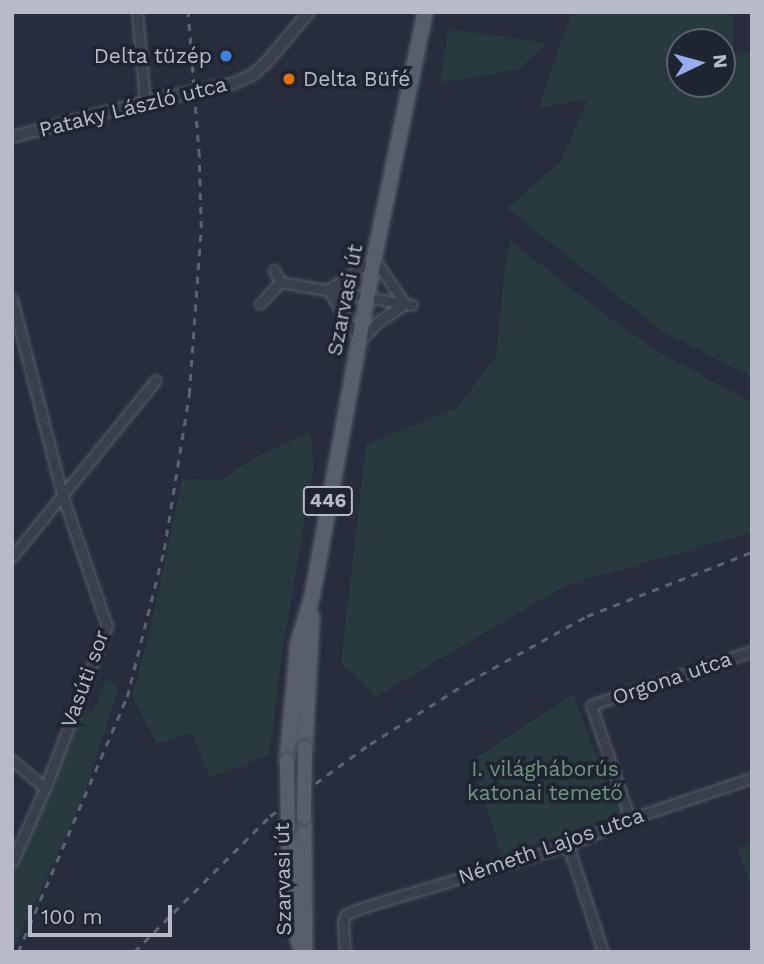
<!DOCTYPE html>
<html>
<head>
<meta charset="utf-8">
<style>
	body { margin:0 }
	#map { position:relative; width:764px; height:964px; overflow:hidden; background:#272d3c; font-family:"Work Sans",sans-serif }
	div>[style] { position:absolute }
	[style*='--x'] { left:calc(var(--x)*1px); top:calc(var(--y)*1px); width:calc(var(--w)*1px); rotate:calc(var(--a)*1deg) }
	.green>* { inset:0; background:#293a3e }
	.roads { filter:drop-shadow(0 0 2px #585d6a) drop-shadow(0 0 2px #585d6a) }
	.minor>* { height:9px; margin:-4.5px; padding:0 4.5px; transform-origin:4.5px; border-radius:4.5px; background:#3a3f4c }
	.tertiary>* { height:10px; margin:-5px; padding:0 5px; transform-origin:5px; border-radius:5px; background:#3a3f4c }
	.primary>* { height:14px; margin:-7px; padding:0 7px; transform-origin:7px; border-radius:7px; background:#585e6c }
	.rail>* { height:2.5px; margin-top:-1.25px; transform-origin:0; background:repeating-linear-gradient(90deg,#5d6373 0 7px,transparent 0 14px) }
	.bridges { filter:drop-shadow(0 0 2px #434855) drop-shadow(0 0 2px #434855) }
	.primary-bridge>* { height:14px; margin:-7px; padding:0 7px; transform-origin:7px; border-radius:7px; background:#585e6c }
	.dots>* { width:19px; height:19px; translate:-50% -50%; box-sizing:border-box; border:4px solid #1f2431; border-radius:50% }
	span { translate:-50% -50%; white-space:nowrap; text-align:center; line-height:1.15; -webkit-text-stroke:7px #1f2431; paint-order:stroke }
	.shield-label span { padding:2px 5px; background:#1f2431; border:2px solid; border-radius:5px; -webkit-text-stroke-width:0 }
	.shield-label { font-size:19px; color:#b6bbc7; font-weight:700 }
	.poi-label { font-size:21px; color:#b6bbc7 }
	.right { translate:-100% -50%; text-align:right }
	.left { translate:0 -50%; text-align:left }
	.street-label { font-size:21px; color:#b6bbc7 }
	.park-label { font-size:21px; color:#70967d }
	.frame { position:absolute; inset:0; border:14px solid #b6bbc7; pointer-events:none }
	.north { position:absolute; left:666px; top:28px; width:70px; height:70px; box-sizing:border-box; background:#1f2431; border:2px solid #5b606d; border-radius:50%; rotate:85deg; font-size:19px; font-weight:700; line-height:28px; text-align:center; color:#b6bbc7 }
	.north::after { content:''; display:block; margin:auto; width:24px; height:32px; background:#95acee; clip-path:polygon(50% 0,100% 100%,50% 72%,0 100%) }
	.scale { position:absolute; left:28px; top:905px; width:144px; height:32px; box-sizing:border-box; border:4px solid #b6bbc7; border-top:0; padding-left:9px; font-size:21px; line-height:24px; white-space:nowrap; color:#b6bbc7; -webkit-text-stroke:5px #1f2431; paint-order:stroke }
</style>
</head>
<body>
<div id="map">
	<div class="green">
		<div style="clip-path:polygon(evenodd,572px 12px,733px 12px,733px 54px,752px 53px,752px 377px,662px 331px,507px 208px,560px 162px,588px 99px,538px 108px,572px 12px,680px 42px,722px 42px,722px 84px,680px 84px,680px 42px)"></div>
		<div style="clip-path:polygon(448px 29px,547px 43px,519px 69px,440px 83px)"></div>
		<div style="clip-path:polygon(511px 241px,602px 313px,662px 354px,752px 402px,752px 532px,566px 585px,376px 697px,341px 663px,366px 444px,457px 408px,496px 356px,505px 265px)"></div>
		<div style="clip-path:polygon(310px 432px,314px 466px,283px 646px,269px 755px,210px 778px,192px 733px,157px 744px,132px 696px,150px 631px,182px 479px,220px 480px,261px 454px)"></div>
		<div style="clip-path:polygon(105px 680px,116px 683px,118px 691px,81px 803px,12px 952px,12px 875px,48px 796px,81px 707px,93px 712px)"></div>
		<div style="clip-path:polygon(573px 694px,619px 814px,502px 857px,472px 761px)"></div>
		<div style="clip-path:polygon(752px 843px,752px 889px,737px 848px)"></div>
	</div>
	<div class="roads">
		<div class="minor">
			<div style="--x:137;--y:12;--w:90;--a:84.9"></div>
			<div style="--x:374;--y:259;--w:55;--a:55.4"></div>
			<div style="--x:405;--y:304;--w:31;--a:147"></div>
			<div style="--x:379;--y:321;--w:28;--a:134"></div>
			<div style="--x:360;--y:341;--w:60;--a:-122.1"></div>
			<div style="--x:328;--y:290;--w:55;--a:-34"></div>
			<div style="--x:274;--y:270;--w:13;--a:63"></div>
			<div style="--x:280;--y:282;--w:134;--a:9.9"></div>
			<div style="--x:12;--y:299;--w:201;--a:75.6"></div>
			<div style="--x:62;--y:494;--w:139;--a:71.2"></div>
			<div style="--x:107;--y:626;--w:173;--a:110.9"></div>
			<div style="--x:45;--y:788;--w:81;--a:114"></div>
			<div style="--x:260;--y:304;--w:30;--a:-48"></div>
			<div style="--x:12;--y:557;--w:228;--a:-50.9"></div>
			<div style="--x:12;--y:760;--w:43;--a:40.3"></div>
			<div style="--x:630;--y:819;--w:120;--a:-108.9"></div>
			<div style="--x:591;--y:705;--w:170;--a:-18.5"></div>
			<div style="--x:568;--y:845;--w:113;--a:71.9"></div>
			<div style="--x:345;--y:952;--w:29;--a:-94"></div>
			<div style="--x:343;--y:923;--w:8;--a:-76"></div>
			<div style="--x:345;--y:915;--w:14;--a:-25"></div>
			<div style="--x:358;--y:909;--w:220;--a:-16.9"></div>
			<div style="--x:568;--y:845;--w:67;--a:-22.8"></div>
			<div style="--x:630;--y:819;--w:129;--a:-18.6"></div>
		</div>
		<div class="tertiary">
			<div style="--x:12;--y:137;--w:138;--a:-14.7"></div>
			<div style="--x:145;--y:102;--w:89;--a:-11.7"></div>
			<div style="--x:232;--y:84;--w:22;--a:-24"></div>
			<div style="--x:252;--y:75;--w:18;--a:-41"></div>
			<div style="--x:266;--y:63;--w:67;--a:-49.9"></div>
		</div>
		<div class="primary">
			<div style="--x:305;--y:748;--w:132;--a:-87"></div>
			<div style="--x:287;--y:761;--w:119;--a:-84.7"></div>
			<div style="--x:298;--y:643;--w:48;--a:-73.1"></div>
			<div style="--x:312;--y:597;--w:344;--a:-79.6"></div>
			<div style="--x:374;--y:259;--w:252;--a:-78.3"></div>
			<div style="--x:304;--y:817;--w:135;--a:89.6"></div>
			<div style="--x:288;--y:829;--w:101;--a:86"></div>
			<div style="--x:295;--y:930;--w:20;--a:72"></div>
		</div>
	</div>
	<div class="rail">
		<div style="--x:18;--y:952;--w:277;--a:-66.9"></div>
		<div style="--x:127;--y:697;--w:152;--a:-75.9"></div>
		<div style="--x:164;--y:550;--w:157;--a:-80.8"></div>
		<div style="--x:189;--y:395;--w:167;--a:-85.9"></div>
		<div style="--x:201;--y:228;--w:72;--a:-91.6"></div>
		<div style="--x:199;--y:156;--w:144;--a:-94.4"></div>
		<div style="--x:134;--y:952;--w:192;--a:-45"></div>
		<div style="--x:270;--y:816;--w:123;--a:-35.8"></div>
		<div style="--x:370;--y:744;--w:116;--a:-32.3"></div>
		<div style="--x:468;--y:682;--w:136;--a:-29"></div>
		<div style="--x:587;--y:616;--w:177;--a:-21.2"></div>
	</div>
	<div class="bridges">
		<div class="primary-bridge">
			<div style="--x:287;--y:761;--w:68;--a:89.2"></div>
			<div style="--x:304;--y:817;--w:69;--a:-89.2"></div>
		</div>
	</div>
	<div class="dots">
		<div style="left:226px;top:56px;background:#3f7fe0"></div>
		<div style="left:289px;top:79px;background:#e8710a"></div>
	</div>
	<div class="shield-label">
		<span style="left:328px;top:501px">446</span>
	</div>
	<div class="poi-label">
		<span class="right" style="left:212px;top:56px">Delta tüzép</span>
		<span class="left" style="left:303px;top:79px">Delta Büfé</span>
	</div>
	<div class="street-label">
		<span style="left:133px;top:107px;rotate:-14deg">Pataky László utca</span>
		<span style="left:345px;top:300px;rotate:-79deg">Szarvasi út</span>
		<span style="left:672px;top:678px;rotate:-19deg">Orgona utca</span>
		<span style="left:85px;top:679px;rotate:-70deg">Vasúti sor</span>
		<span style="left:551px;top:846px;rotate:-19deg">Németh Lajos utca</span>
		<span style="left:283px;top:879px;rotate:-91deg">Szarvasi út</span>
	</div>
	<div class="park-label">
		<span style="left:545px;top:781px">I. világháborús<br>katonai temető</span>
	</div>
	<div class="frame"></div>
	<div class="north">N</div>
	<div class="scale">100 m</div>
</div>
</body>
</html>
